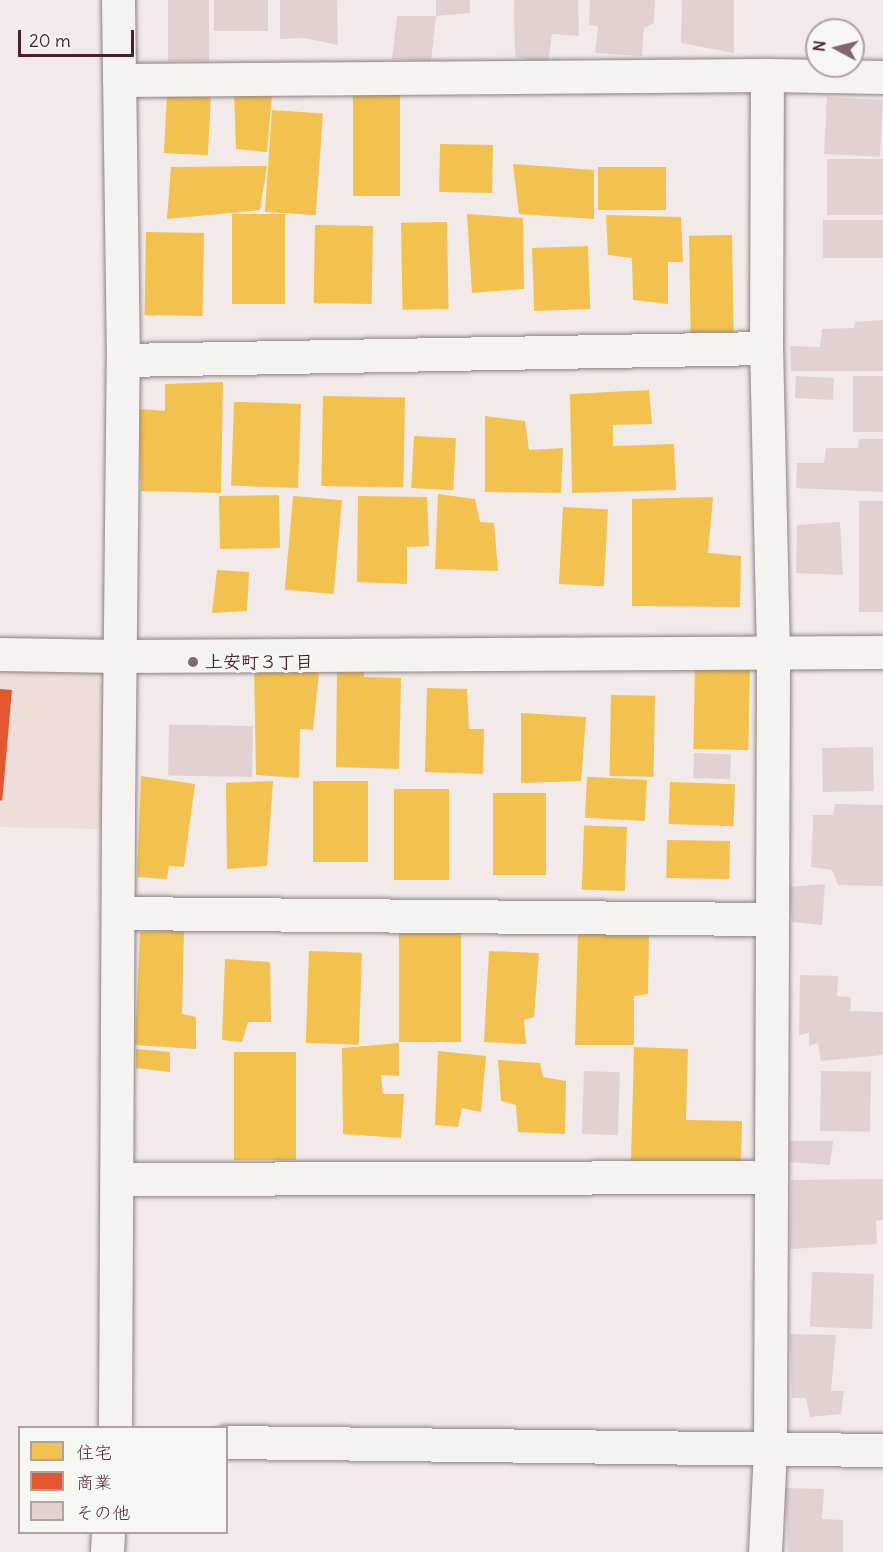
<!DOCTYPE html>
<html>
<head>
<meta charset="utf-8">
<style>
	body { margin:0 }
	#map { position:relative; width:883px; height:1552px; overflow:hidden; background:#f1eae8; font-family:Delius,"Klee One",sans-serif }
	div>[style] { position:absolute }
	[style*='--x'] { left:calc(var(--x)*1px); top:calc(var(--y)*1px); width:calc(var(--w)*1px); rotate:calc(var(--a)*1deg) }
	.built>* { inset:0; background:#efddd9 }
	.homes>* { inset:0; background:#f2c14e; transform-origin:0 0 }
	.shops>* { inset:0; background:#e4572e; transform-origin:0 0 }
	.building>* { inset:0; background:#e1d2d1; transform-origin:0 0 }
	.roads { filter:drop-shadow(0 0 2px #8d8283) drop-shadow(0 0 2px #8d8283) }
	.street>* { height:33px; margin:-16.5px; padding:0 16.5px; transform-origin:16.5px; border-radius:16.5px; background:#f4f3f1 }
	.dots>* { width:16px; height:16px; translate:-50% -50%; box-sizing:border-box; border:3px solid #f6f6f2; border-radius:50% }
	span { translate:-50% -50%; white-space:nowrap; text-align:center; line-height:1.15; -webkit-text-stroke:6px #f6f6f2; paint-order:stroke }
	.poi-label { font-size:18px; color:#4a1f2b; font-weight:700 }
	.left { translate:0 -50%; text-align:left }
	.legend { position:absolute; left:18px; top:1426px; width:210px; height:108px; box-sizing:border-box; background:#f6f6f2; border:2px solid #b1a0a2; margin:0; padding:8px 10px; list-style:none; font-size:18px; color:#4a1f2b }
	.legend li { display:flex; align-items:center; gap:12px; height:30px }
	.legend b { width:30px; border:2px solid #b1a0a2 }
	.north { position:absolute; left:805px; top:18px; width:60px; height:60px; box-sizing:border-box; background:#f6f6f2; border:2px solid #b1a0a2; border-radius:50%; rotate:277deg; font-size:16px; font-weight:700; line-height:24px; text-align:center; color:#4a1f2b }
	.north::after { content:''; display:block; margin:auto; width:21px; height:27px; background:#84666d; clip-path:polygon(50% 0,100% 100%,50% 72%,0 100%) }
	.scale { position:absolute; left:18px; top:30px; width:116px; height:27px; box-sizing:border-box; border:3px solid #4a1f2b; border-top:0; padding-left:8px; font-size:18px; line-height:21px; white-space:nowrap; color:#4a1f2b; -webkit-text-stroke:4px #f6f6f2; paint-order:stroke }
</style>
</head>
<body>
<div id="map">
	<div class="built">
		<div style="clip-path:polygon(0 666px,90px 667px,106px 690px,103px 829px,0 827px)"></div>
	</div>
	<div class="homes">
		<div style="clip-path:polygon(234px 92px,272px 95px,267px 152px,236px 149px)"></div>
		<div style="left:167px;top:94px;width:44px;height:59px;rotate:3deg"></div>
		<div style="left:400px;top:95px;width:101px;height:47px;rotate:90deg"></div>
		<div style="left:272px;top:110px;width:51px;height:102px;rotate:4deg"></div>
		<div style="left:440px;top:144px;width:53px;height:48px;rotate:1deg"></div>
		<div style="clip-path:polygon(513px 164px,594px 170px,594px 219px,519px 214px)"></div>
		<div style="clip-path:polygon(267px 166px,260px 210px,167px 219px,171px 167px)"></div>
		<div style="left:598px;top:167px;width:68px;height:43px"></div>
		<div style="left:232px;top:214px;width:53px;height:90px"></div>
		<div style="clip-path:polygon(467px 214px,523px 218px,524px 289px,472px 293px)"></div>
		<div style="clip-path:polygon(606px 215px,681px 217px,683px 262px,668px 262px,668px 304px,633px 300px,632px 258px,608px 255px)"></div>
		<div style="left:447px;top:222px;width:87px;height:46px;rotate:89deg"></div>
		<div style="left:315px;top:225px;width:58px;height:78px;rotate:1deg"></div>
		<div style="left:146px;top:232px;width:58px;height:83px;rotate:1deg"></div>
		<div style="left:732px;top:235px;width:97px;height:43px;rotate:89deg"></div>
		<div style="left:588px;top:246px;width:63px;height:56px;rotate:88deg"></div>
		<div style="clip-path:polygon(223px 382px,221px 493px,141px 491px,139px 409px,165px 411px,165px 384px)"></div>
		<div style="clip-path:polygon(649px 390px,652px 424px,613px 425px,613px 446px,674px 444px,676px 490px,572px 493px,570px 394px)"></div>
		<div style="left:323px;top:396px;width:82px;height:90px;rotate:1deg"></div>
		<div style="left:301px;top:404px;width:84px;height:67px;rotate:92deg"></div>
		<div style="clip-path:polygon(485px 416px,525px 421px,529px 450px,563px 448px,561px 493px,485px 492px)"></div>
		<div style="left:414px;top:436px;width:42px;height:52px;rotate:3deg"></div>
		<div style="clip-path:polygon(438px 494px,475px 499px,480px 522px,494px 523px,498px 571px,435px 569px)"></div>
		<div style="left:279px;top:495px;width:53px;height:60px;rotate:89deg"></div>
		<div style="left:293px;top:496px;width:49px;height:94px;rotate:5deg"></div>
		<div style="clip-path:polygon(358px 496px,427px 497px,429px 546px,407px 547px,407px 584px,357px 582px)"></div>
		<div style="clip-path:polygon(713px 497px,708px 553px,741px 556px,740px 607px,632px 606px,632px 499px)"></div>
		<div style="left:563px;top:507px;width:45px;height:77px;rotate:3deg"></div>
		<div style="clip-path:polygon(217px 570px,249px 572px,247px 611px,212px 613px)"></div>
		<div style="left:750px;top:661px;width:89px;height:55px;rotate:91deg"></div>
		<div style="clip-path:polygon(254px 663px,320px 664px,313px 730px,300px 729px,299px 778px,256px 775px)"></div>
		<div style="clip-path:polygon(337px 665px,364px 665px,364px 677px,401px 678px,399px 769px,336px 767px)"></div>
		<div style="clip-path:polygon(427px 688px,467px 689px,469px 729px,484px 729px,483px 774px,425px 772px)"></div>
		<div style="left:611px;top:695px;width:44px;height:81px;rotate:1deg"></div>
		<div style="clip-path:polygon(521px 713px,586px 717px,581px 781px,521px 783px)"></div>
		<div style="clip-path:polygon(141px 776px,195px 784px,184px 867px,169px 866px,167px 879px,137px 877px)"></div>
		<div style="left:647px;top:780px;width:41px;height:60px;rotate:93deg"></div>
		<div style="clip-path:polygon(273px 781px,267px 866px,227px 869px,226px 783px)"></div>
		<div style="left:313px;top:781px;width:55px;height:81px"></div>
		<div style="left:670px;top:782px;width:65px;height:42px;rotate:2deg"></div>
		<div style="left:394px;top:789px;width:55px;height:91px"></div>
		<div style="left:493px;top:793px;width:53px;height:82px"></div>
		<div style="left:627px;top:827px;width:64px;height:43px;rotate:92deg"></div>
		<div style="left:667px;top:840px;width:63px;height:38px;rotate:1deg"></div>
		<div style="left:399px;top:924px;width:62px;height:118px"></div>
		<div style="clip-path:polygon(184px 930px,182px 1014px,196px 1017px,196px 1049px,135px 1045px,140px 932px)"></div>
		<div style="clip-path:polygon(578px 934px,649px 934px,648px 994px,634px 996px,634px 1045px,575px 1045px)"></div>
		<div style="left:309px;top:951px;width:53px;height:92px;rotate:2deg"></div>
		<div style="clip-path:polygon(489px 951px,539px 953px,534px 1017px,524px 1020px,526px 1044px,484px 1042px)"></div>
		<div style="clip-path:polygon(225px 959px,270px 962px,271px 1022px,248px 1022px,242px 1042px,222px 1040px)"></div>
		<div style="clip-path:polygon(399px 1043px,399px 1076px,381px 1075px,383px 1094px,404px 1094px,401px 1138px,343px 1134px,342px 1048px)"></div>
		<div style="clip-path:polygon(634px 1047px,688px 1049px,686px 1120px,742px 1121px,741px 1163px,631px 1162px)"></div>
		<div style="clip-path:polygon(136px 1049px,170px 1052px,170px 1072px,136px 1068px)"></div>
		<div style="clip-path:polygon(438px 1051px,486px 1056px,481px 1112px,462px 1108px,458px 1127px,435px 1125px)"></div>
		<div style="left:296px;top:1052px;width:108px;height:62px;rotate:90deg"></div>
		<div style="clip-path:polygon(498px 1060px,540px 1063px,543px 1077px,566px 1081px,565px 1134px,518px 1132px,516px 1105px,501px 1101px)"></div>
	</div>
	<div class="shops">
		<div style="left:0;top:689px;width:12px;height:111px;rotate:5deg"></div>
	</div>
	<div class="building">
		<div style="left:168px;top:0;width:41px;height:61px"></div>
		<div style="left:214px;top:0;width:54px;height:31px"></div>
		<div style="clip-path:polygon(280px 0,337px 0,338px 45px,305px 38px,280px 39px)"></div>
		<div style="clip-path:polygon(436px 0,470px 0,470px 13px,436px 16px)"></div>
		<div style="clip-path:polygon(514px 0,578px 0,579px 36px,552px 34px,548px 63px,515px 57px)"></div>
		<div style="clip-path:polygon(590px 0,655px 0,654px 23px,644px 28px,642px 56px,595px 53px,598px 26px,589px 25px)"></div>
		<div style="clip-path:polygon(682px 0,734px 0,734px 53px,681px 43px)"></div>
		<div style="clip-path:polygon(397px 16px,436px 16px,431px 61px,392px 59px)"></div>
		<div style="left:827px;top:97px;width:56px;height:57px;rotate:3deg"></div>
		<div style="left:883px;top:159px;width:56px;height:56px;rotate:90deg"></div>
		<div style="left:883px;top:220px;width:38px;height:60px;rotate:90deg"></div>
		<div style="clip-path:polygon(883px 320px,883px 371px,791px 371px,790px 346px,820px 347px,822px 329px,854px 328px,855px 322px)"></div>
		<div style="left:883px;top:376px;width:56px;height:30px;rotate:90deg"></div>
		<div style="left:834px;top:378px;width:22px;height:38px;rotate:93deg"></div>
		<div style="clip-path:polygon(859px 439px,883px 439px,883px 492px,796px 488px,797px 463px,824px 463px,826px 448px,858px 448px)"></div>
		<div style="left:883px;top:501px;width:111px;height:24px;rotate:90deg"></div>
		<div style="clip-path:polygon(840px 522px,843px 575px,796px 573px,797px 525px)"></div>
		<div style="left:253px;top:726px;width:51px;height:84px;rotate:91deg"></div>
		<div style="left:873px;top:747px;width:44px;height:51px;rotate:89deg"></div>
		<div style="left:694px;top:753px;width:37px;height:25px;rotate:2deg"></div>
		<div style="clip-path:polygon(835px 804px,883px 805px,883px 886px,838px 885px,832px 870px,811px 867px,813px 815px,833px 815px)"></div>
		<div style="clip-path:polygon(825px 884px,822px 925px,792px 922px,788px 887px)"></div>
		<div style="clip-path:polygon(800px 975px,838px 976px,837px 996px,851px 997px,850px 1011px,883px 1012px,883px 1055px,821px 1061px,818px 1043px,809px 1046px,809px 1033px,799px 1035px)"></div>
		<div style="left:584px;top:1071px;width:36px;height:63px;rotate:2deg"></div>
		<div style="left:821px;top:1071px;width:50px;height:60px;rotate:1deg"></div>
		<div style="clip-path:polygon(789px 1141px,833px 1141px,830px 1165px,790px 1162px)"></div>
		<div style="clip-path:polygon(883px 1179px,883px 1220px,876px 1221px,877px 1244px,790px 1249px,791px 1180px)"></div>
		<div style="left:874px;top:1274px;width:55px;height:62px;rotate:92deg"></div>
		<div style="clip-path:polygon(790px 1334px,836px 1335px,831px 1391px,844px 1391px,841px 1414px,810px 1417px,806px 1398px,792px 1398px)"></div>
		<div style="clip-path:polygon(785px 1488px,824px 1489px,822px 1519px,843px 1520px,843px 1552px,788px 1552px)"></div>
	</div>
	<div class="roads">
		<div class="street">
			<div style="--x:119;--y:80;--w:648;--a:-0.44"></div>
			<div style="--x:767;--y:75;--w:116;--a:1"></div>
			<div style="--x:123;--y:360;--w:643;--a:-1.07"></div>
			<div style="--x:0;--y:654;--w:119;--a:1"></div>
			<div style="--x:119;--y:656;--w:764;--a:-0.3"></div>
			<div style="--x:118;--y:913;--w:654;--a:0.53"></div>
			<div style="--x:117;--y:1179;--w:652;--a:-0.18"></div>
			<div style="--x:115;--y:1428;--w:614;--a:-89.72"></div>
			<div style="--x:118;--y:814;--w:454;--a:-89.4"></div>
			<div style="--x:123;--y:360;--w:360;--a:-90.8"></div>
			<div style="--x:226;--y:1442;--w:657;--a:0.7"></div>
			<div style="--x:107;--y:1552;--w:20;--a:-87"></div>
			<div style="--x:765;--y:1552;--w:103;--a:-87.2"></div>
			<div style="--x:770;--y:1449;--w:796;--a:-89.78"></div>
			<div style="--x:773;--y:653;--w:305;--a:-91.3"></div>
			<div style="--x:766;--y:348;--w:273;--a:-89.8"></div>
		</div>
	</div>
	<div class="dots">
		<div style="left:193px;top:662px;background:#84666d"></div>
	</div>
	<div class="poi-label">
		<span class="left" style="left:205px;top:662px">上安町３丁目</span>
	</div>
	<ul class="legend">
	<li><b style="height:16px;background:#f2c14e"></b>住宅</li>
	<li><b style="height:16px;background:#e4572e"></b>商業</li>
	<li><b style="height:16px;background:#e1d2d1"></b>その他</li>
	</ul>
	<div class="north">N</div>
	<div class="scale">20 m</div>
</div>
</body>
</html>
